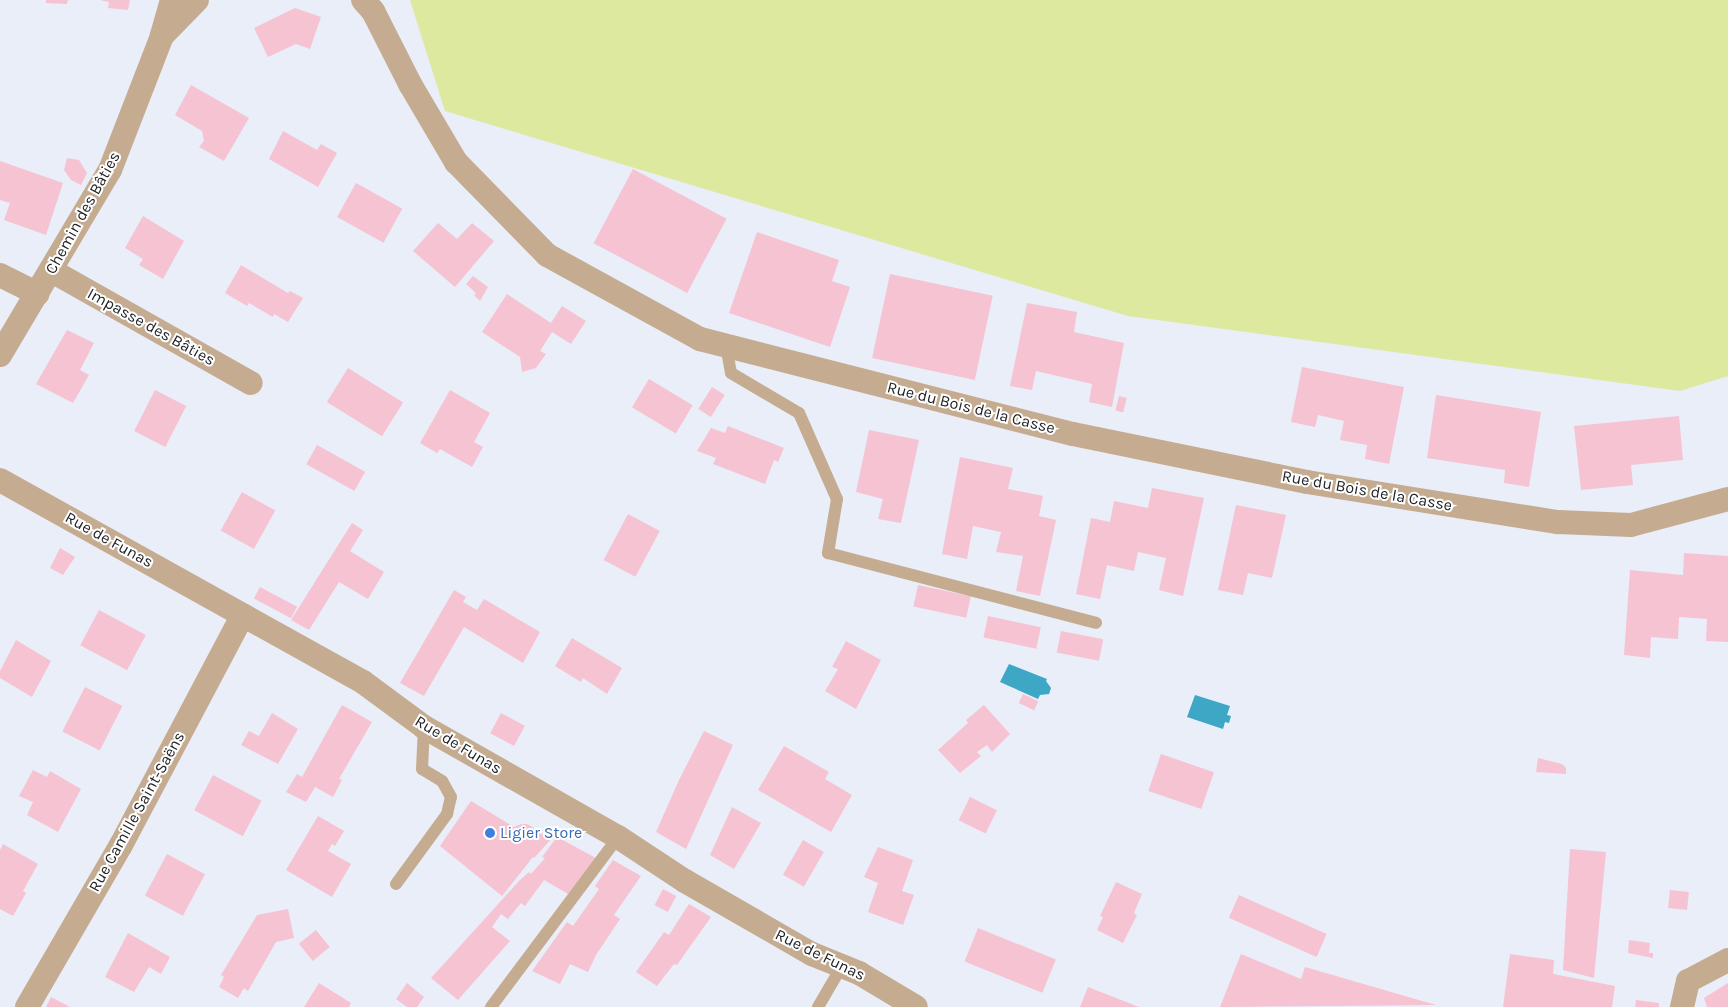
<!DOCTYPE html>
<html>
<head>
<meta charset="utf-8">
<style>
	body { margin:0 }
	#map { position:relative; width:1728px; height:1007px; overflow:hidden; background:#e9eef8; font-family:Karla,sans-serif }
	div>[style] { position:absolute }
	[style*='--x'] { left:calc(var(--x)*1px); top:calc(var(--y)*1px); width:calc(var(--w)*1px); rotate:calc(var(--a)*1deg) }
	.green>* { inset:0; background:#dce99f }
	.water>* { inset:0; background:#3da7c5 }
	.building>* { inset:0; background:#f6c3d3; transform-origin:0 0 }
	.service>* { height:12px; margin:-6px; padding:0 6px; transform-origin:6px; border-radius:6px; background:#c5ac91 }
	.minor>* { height:24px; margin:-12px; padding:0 12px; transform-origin:12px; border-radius:12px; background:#c5ac91 }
	.dots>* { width:14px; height:14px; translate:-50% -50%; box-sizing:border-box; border:2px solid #fff; border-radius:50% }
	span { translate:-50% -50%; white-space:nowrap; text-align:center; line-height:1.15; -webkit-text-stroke:4px #fff; paint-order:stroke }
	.street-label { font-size:16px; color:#212326 }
	.shop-label { font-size:16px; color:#366cbe }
	.left { translate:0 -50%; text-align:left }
</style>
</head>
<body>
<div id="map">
	<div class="green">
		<div style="clip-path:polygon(410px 0,1728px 0,1728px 376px,1680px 391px,1128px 316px,445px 111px)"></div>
	</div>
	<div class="water">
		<div style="clip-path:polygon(1009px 664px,1047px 679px,1046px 681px,1051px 688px,1049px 694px,1040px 695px,1038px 699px,1000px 682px)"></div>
		<div style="clip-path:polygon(1195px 695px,1230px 706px,1227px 715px,1231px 716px,1229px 723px,1225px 722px,1223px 729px,1187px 717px)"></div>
	</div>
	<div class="building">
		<div style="clip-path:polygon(46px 0,68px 0,67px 4px,46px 3px)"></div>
		<div style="clip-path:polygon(100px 0,130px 0,128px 10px,108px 8px,109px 2px)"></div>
		<div style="clip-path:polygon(295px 8px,321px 17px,310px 49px,296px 44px,268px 57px,254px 28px)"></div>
		<div style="clip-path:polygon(191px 85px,249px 118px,224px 161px,199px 147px,204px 141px,202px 131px,175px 115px)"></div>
		<div style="clip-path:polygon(283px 131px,317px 150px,321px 144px,337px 153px,318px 187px,269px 159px)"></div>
		<div style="clip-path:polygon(67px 158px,79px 160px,87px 173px,81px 185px,71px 180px,64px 170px)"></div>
		<div style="clip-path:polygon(0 161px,63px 183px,46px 235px,4px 220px,10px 203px,0 200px)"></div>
		<div style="left:633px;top:169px;width:106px;height:84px;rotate:28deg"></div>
		<div style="left:356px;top:183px;width:53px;height:39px;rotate:29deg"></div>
		<div style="clip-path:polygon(143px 216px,184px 241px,163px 279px,139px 265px,143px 259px,125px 248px)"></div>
		<div style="clip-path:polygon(438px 223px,457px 239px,472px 223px,494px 241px,455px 287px,413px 251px)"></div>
		<div style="clip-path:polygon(757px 232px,839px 260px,832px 281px,850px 287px,830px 347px,729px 313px)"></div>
		<div style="clip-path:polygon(241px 265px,288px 293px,290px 291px,303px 298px,288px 322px,274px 314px,273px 317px,249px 303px,247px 306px,225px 293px)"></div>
		<div style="left:890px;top:274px;width:105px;height:86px;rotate:12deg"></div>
		<div style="clip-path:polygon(473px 276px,488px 287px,480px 301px,474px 295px,476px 293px,466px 284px)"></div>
		<div style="clip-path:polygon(507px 294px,551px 323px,562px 306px,586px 321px,571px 344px,552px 332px,540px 351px,546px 354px,536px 368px,522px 372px,520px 357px,482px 332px)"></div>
		<div style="clip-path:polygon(1027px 303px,1077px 312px,1074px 332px,1124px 343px,1112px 407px,1089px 402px,1092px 384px,1036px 371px,1032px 390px,1010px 386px)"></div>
		<div style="clip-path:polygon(67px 330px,94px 343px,80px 370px,89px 375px,73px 403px,36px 384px)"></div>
		<div style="clip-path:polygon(1302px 367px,1404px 387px,1389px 464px,1365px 459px,1367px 445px,1340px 440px,1344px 421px,1318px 415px,1315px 427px,1291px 422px)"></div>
		<div style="left:348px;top:368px;width:65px;height:40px;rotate:32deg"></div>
		<div style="left:649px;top:379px;width:51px;height:33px;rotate:31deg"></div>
		<div style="left:712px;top:387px;width:15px;height:26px;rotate:32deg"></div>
		<div style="left:155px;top:390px;width:35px;height:46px;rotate:27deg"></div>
		<div style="clip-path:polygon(450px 390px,490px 413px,474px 442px,483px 447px,472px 467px,440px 449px,437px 453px,420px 443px)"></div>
		<div style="clip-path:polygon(1436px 395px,1541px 412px,1529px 487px,1504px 483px,1505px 470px,1427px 458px)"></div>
		<div style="left:1119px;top:396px;width:8px;height:15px;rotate:14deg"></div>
		<div style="clip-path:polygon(1679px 416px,1683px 460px,1631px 465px,1633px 485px,1581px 490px,1574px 426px)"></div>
		<div style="clip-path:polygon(728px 426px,784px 448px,778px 462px,774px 460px,765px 484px,713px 464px,716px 458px,697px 451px,711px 428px,725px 433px)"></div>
		<div style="clip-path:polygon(869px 430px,919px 440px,901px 523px,878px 519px,883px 499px,856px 492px)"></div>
		<div style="left:317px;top:445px;width:55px;height:22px;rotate:29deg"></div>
		<div style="clip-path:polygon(960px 457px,1013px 468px,1008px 489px,1043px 496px,1039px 516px,1056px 520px,1040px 596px,1016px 591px,1023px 556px,996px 552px,1001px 532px,973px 526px,967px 559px,942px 554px)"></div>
		<div style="clip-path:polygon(1152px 488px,1204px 498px,1183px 596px,1159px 590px,1166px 558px,1138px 552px,1134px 571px,1107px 565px,1100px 599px,1076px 594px,1091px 518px,1110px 522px,1114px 501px,1148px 508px)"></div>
		<div style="left:242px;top:492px;width:38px;height:44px;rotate:29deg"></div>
		<div style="clip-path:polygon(1236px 505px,1286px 515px,1272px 578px,1248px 573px,1243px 595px,1218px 590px)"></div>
		<div style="left:628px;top:514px;width:36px;height:52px;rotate:28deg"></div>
		<div style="clip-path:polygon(352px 523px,363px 530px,350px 551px,384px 572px,368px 599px,339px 582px,309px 630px,291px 620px)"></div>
		<div style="clip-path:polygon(60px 548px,75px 557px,63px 575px,50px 568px)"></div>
		<div style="clip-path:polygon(1684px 553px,1728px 556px,1728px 642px,1706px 641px,1707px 619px,1679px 617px,1678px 639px,1651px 637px,1650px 658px,1624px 655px,1630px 570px,1683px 575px)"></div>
		<div style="left:918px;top:585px;width:54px;height:22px;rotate:12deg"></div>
		<div style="left:260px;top:587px;width:42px;height:13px;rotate:28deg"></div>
		<div style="clip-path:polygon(454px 590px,466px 597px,463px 602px,477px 610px,484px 599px,540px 632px,523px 663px,464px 627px,424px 696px,400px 683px)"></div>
		<div style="left:99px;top:610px;width:53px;height:40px;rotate:28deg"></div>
		<div style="left:988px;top:616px;width:54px;height:22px;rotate:12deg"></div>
		<div style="left:1061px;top:631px;width:43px;height:22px;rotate:11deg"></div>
		<div style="clip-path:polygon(572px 638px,622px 668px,607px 694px,583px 678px,581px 682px,555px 666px)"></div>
		<div style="clip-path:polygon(16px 640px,51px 661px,32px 697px,0 678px,0 671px)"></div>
		<div style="clip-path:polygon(846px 641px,881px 660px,856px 709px,825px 691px,838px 669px,832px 667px)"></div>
		<div style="left:85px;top:687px;width:42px;height:50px;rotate:27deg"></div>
		<div style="left:1023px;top:694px;width:17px;height:10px;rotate:25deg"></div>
		<div style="clip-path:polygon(342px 705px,372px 722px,339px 779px,342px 780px,333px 797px,315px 787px,306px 802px,286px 792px,297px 774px,302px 777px)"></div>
		<div style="clip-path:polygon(984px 705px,1010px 734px,992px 752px,987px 745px,977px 752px,981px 756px,960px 773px,938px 750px,968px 723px,966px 720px)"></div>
		<div style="clip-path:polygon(272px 713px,298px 729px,278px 764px,241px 745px,249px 731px,259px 736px)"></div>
		<div style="left:501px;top:713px;width:27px;height:23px;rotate:28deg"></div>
		<div style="clip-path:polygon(704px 731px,733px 745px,686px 849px,656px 832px,679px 780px)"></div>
		<div style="clip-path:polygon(784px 746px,829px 772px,825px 779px,852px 795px,831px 832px,758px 790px)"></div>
		<div style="left:1161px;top:754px;width:56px;height:39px;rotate:19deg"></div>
		<div style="clip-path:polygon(1538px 758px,1562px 764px,1566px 768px,1566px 774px,1536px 772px)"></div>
		<div style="clip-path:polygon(33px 770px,47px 777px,50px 771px,81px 789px,58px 832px,27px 815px,33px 802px,19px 796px)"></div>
		<div style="left:213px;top:775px;width:55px;height:40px;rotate:28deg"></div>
		<div style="left:970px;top:797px;width:30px;height:26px;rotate:26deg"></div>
		<div style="clip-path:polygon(471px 801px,514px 827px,521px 824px,527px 824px,552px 838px,534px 858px,533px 857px,502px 896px,440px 846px)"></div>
		<div style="clip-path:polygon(732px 807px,761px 823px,734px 869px,710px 855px)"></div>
		<div style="clip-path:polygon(318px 816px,344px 831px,335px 846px,332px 844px,328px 851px,351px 864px,332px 897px,286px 870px)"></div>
		<div style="clip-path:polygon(557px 837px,596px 858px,568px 894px,544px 880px,525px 906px,521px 903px,508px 919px,501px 914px,492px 927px,510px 941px,458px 1000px,431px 978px,520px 880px,529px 872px,531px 874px,545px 858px,542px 857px)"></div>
		<div style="left:803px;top:840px;width:24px;height:40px;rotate:30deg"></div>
		<div style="clip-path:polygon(3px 844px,38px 864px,23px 891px,26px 893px,13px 916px,0 909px,0 850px)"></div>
		<div style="clip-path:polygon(878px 847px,913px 860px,902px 891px,914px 895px,903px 925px,868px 912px,878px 883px,864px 877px)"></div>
		<div style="clip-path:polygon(1570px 849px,1606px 852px,1594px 978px,1563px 970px)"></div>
		<div style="left:167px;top:854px;width:43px;height:47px;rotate:28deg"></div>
		<div style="clip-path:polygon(613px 860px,641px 876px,614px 915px,620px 919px,596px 955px,588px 972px,570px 964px,560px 984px,532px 971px,567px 922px,573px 926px,599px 889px,595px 886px)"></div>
		<div style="clip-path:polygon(1116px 882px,1142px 894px,1134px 913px,1137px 915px,1123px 943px,1097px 930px,1103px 917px,1100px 916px)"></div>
		<div style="left:663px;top:889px;width:15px;height:18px;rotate:28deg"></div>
		<div style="left:1670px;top:890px;width:19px;height:18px;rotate:6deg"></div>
		<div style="left:1239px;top:895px;width:96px;height:25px;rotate:24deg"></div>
		<div style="clip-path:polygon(689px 904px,711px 917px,677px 965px,674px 964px,657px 986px,636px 972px,664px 932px,669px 935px)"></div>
		<div style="clip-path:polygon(288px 909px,294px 938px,276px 942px,248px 991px,244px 988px,238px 998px,219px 987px,224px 977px,221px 975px,257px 915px)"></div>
		<div style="left:978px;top:928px;width:84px;height:36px;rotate:22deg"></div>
		<div style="left:316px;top:930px;width:22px;height:22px;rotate:51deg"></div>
		<div style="clip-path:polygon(128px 933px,170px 957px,161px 974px,149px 967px,134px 992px,105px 977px)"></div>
		<div style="clip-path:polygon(1629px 940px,1650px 943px,1649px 953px,1653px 953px,1653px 958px,1628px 953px)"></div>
		<div style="clip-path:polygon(1241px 954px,1301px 979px,1305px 967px,1436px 1005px,1220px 1007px)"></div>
		<div style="clip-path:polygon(1510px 954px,1554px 960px,1553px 974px,1615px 986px,1612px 1007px,1503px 1007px)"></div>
		<div style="clip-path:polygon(319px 983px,351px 1003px,349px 1007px,304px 1007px)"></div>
		<div style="clip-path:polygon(407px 983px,424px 997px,417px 1007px,407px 1007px,396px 999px)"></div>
		<div style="clip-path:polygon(1728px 983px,1728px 1007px,1707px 1007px,1704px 998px)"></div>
		<div style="clip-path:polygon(1088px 987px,1139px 1007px,1080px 1007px)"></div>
		<div style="clip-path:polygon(51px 997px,70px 1007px,46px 1007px)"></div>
		<div style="clip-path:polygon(1636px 1000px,1659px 1003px,1659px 1007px,1635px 1007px)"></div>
	</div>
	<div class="service">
		<div style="--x:726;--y:345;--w:28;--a:80"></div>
		<div style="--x:731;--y:373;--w:79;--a:30.5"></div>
		<div style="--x:799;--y:413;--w:94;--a:66.2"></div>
		<div style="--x:837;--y:499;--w:55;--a:99.5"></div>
		<div style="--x:828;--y:553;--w:277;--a:14.6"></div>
		<div style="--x:396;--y:884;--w:87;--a:-53.9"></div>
		<div style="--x:447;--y:814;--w:17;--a:-77"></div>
		<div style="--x:451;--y:797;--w:18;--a:-119"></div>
		<div style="--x:442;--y:781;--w:23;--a:-149"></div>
		<div style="--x:422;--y:769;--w:42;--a:-87.3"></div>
		<div style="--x:491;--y:1007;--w:212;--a:-53.2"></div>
		<div style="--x:818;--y:1007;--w:48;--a:-59.7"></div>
	</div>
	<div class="minor">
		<div style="--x:172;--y:0;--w:37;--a:106"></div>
		<div style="--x:162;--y:36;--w:50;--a:-45.8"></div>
		<div style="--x:363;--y:0;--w:15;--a:48"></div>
		<div style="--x:373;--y:11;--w:82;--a:63.1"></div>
		<div style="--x:410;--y:84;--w:91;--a:59.5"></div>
		<div style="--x:456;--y:162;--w:130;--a:45.6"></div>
		<div style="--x:547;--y:255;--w:175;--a:28.8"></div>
		<div style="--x:700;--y:339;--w:385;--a:14.3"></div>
		<div style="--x:1073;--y:434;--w:239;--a:11.6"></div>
		<div style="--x:1307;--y:482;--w:254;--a:9.1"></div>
		<div style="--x:1558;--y:522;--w:73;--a:2.4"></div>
		<div style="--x:1631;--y:525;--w:100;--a:-15"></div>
		<div style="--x:52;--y:271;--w:228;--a:29.4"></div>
		<div style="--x:0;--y:275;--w:42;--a:26.6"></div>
		<div style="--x:0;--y:355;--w:215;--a:-59.3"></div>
		<div style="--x:110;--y:170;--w:144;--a:-68.8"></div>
		<div style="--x:0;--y:480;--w:415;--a:29.1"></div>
		<div style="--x:363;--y:682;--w:76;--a:36.4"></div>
		<div style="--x:424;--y:727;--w:223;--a:29.6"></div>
		<div style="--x:618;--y:837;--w:80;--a:33.3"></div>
		<div style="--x:685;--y:881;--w:146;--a:29.9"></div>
		<div style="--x:812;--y:954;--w:51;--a:22"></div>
		<div style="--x:859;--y:973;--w:66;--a:30.8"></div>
		<div style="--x:27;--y:1007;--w:187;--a:-59.9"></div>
		<div style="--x:121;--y:845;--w:260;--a:-62.1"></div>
		<div style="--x:1682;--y:1007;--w:27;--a:-77"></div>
		<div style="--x:1688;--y:981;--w:45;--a:-27.7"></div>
	</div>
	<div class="dots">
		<div style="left:490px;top:833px;background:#3f7fe0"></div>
	</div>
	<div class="street-label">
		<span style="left:83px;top:213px;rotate:-61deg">Chemin des Bâties</span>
		<span style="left:151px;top:327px;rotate:29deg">Impasse des Bâties</span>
		<span style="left:971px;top:408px;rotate:14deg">Rue du Bois de la Casse</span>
		<span style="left:1367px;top:491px;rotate:10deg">Rue du Bois de la Casse</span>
		<span style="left:109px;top:540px;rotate:29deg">Rue de Funas</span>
		<span style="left:458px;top:745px;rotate:31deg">Rue de Funas</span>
		<span style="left:137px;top:812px;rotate:-61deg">Rue Camille Saint-Saëns</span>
		<span style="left:820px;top:955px;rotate:26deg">Rue de Funas</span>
	</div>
	<div class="shop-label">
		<span class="left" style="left:500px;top:833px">Ligier Store</span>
	</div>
</div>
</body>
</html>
